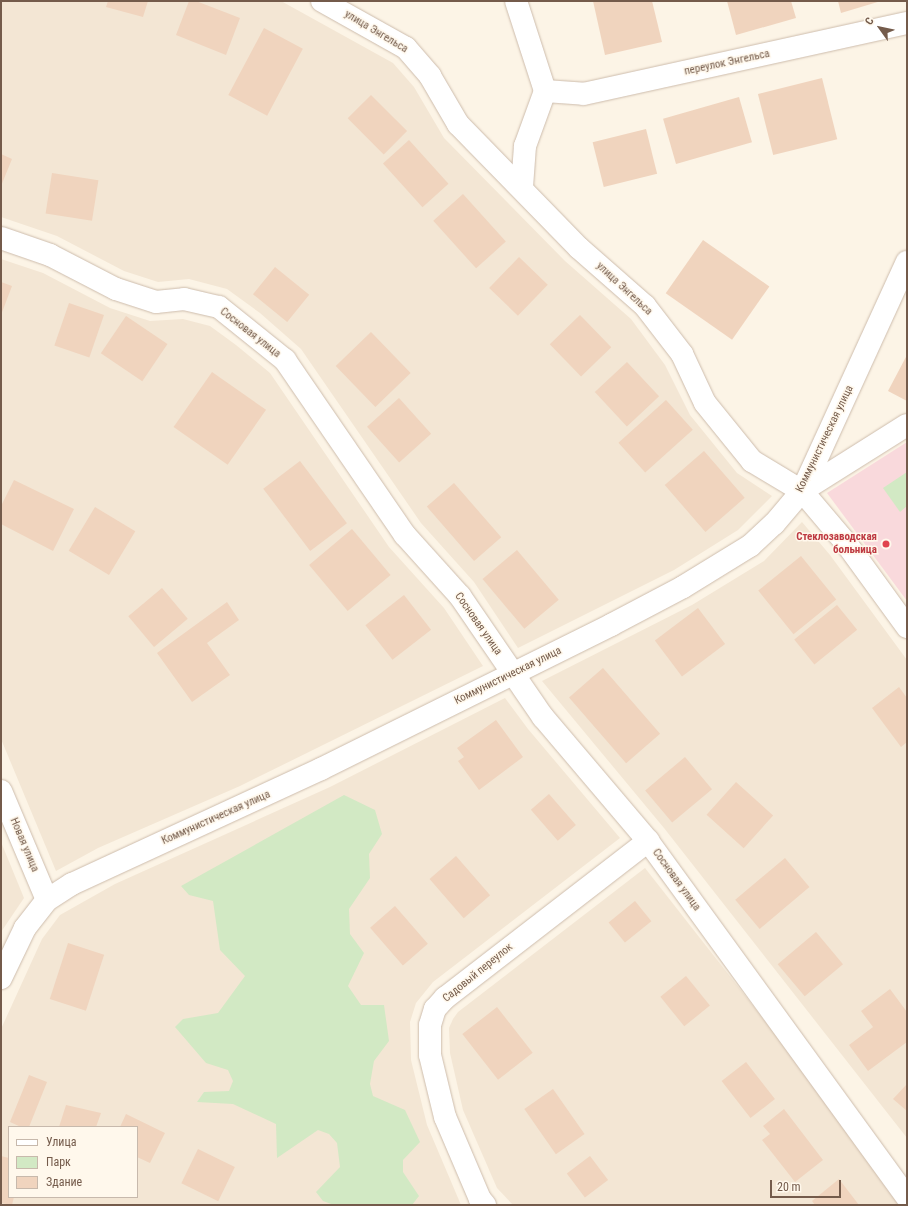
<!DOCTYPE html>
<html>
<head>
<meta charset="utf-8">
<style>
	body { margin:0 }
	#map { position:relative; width:908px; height:1206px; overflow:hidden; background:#fcf4e6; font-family:"Roboto Condensed",sans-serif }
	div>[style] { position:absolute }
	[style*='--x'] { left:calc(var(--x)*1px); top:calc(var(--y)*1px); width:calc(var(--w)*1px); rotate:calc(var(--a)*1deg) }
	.residential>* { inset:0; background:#f3e6d4 }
	.medical>* { inset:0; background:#f9d9dc }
	.green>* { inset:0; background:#d2e9c4 }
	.building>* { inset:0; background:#f0d4be; transform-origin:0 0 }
	.roads { filter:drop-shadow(0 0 1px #cdbcac) drop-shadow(0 0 1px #cdbcac) }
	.minor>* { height:22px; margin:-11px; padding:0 11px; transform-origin:11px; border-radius:11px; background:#fff }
	.dots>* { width:11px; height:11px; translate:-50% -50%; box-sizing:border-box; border:2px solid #fff8ec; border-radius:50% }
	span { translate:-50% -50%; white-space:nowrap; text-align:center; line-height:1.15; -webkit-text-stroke:3px #fff8ec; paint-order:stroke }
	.street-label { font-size:11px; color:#745b4b }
	.health-label { font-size:11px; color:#be3a42; font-weight:700 }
	.right { translate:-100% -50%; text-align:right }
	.frame { position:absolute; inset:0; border:2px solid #745b4b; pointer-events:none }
	.legend { position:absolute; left:8px; top:1126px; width:130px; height:72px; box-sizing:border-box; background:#fff8ec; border:1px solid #c7b9ac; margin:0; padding:5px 7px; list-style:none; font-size:12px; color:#745b4b }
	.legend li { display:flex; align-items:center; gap:8px; height:20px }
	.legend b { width:20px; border:1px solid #c7b9ac }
	.north { position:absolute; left:860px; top:8px; width:40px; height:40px; -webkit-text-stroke:3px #fff8ec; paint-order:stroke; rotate:303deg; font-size:11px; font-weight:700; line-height:16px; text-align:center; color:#745b4b }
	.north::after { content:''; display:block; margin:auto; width:14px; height:18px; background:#745b4b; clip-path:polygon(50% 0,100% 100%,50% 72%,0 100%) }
	.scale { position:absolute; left:770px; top:1180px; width:71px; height:18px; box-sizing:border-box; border:2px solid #745b4b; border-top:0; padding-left:5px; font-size:12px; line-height:14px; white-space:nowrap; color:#745b4b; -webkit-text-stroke:3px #fff8ec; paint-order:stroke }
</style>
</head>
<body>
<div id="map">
	<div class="residential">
		<div style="clip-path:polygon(1px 1px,281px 1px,393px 63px,414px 87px,444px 138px,565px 261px,631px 319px,665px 365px,690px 415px,737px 473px,772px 496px,738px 530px,674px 570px,518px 648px,474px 582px,421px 523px,301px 349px,260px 313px,227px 289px,189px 279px,158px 282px,124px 271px,57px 236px,1px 217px)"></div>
		<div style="clip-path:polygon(1px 259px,43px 273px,110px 308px,150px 321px,183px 319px,210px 326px,236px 345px,270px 373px,389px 547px,444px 608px,483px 666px,240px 786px,98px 848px,56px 871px,1px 739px)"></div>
		<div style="clip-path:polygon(802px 522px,830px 555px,907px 660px,907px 1138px,664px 828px,542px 681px,692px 605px,764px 561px)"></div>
		<div style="clip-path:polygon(evenodd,505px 698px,528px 729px,620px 838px,433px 982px,416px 1003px,410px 1022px,411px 1060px,427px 1125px,461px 1205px,1px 1205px,1px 1029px,42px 939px,60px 915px,115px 884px,330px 787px,505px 698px,9px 1127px,137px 1127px,137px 1197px,9px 1197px,9px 1127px)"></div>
		<div style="clip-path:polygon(1px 842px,24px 898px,1px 932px)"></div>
		<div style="clip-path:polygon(645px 868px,907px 1202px,907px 1205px,513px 1205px,497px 1188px,463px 1110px,450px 1053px,449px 1028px,453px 1019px,458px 1012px)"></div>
	</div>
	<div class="medical">
		<div style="clip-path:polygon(907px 442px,907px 601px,827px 493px)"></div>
	</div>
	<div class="green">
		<div style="clip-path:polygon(907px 472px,907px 506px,900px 512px,883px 488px)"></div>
		<div style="clip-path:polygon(344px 795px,375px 810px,382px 834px,369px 854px,370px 878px,349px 909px,350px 934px,364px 953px,348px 986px,361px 1005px,384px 1005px,389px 1041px,374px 1061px,370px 1084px,373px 1096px,405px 1110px,420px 1142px,403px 1160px,403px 1172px,419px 1196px,412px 1205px,334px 1205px,323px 1201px,316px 1192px,340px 1167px,337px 1143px,329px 1134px,318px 1130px,277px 1158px,276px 1124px,233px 1104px,197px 1102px,204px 1092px,229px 1091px,233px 1081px,228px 1070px,206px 1063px,175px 1027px,183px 1019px,218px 1013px,245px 976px,220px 950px,213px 901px,189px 895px,181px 886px)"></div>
	</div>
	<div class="building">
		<div style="clip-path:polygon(108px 1px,148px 1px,143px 17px,106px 7px)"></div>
		<div style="clip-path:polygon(189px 1px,196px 1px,240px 18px,226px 55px,176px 35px)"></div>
		<div style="clip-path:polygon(593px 1px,652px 1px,662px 42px,605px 55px)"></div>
		<div style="clip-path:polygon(727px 1px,791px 1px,796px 18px,736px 35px)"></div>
		<div style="clip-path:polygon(838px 1px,881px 1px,841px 13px)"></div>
		<div style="left:264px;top:28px;width:44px;height:76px;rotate:28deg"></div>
		<div style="left:822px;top:78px;width:63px;height:66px;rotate:76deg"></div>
		<div style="left:371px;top:95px;width:51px;height:33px;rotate:45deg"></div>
		<div style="left:739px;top:97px;width:47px;height:79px;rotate:74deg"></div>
		<div style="left:646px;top:129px;width:46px;height:55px;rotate:76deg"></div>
		<div style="left:409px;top:140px;width:59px;height:35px;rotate:48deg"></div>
		<div style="clip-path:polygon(1px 154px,12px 159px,1px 186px)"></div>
		<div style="left:52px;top:173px;width:47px;height:41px;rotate:9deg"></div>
		<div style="left:463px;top:194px;width:64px;height:40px;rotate:48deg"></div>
		<div style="left:703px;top:240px;width:81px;height:65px;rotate:35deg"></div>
		<div style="left:519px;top:257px;width:40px;height:43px;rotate:44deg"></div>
		<div style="left:275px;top:267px;width:44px;height:35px;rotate:39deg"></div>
		<div style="clip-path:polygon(1px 282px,12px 286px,1px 315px)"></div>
		<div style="left:69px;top:303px;width:37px;height:45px;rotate:19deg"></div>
		<div style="left:580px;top:315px;width:45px;height:42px;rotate:46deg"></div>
		<div style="left:126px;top:316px;width:50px;height:45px;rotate:34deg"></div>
		<div style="left:371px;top:332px;width:57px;height:49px;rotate:46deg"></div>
		<div style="clip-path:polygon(907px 355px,907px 401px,888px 391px)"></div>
		<div style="left:627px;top:362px;width:47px;height:44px;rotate:47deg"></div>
		<div style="left:212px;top:372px;width:66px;height:67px;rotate:35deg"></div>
		<div style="left:399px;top:398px;width:48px;height:43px;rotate:48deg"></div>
		<div style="left:666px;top:400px;width:40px;height:64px;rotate:48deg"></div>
		<div style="left:704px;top:451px;width:62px;height:52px;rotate:49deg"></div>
		<div style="left:300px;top:461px;width:78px;height:46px;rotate:53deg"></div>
		<div style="clip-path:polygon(14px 480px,74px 509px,53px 551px,1px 524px,1px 506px)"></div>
		<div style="left:454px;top:483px;width:72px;height:36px;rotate:49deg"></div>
		<div style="left:95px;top:507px;width:47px;height:51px;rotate:31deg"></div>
		<div style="left:352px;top:529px;width:60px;height:56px;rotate:50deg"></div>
		<div style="left:517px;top:550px;width:65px;height:45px;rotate:50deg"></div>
		<div style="left:801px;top:556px;width:56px;height:55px;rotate:51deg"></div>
		<div style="left:162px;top:588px;width:40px;height:44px;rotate:50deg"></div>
		<div style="left:404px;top:595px;width:44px;height:49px;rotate:52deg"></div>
		<div style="clip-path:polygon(227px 602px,239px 620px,207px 643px,230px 675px,192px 702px,157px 653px)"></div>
		<div style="left:837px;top:605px;width:32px;height:55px;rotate:51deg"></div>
		<div style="left:698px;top:608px;width:45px;height:54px;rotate:53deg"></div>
		<div style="left:603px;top:668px;width:87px;height:45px;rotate:49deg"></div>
		<div style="clip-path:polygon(899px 687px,907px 698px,907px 742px,901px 747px,872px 708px)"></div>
		<div style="clip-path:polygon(496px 720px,523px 757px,479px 790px,458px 761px,464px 757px,457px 748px)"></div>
		<div style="left:685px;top:757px;width:42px;height:52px;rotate:50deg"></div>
		<div style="left:736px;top:782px;width:50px;height:44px;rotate:42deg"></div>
		<div style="left:549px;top:794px;width:41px;height:24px;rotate:49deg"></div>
		<div style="left:456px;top:856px;width:52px;height:35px;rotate:49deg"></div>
		<div style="left:785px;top:858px;width:38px;height:65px;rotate:50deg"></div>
		<div style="left:635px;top:901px;width:26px;height:34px;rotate:51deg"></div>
		<div style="left:395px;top:906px;width:50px;height:33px;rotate:49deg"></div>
		<div style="left:816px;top:932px;width:42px;height:50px;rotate:50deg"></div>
		<div style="left:68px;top:943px;width:38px;height:59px;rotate:18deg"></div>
		<div style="left:686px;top:976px;width:38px;height:33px;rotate:51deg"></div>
		<div style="clip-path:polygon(890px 989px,907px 1012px,907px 1042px,868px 1071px,849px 1045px,873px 1027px,861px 1011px)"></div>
		<div style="left:497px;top:1007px;width:58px;height:44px;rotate:52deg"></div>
		<div style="left:746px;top:1062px;width:47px;height:31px;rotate:52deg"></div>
		<div style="clip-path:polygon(29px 1075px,47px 1082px,29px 1127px,21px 1127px,10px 1122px)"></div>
		<div style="clip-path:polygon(907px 1084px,907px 1111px,893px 1099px)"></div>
		<div style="left:553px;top:1089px;width:55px;height:35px;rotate:55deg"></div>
		<div style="clip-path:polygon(66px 1105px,101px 1113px,96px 1127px,59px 1127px)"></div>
		<div style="clip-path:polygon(784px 1109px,823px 1160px,795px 1182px,762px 1140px,770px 1134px,763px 1126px)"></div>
		<div style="clip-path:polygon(126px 1114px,165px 1133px,150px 1163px,137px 1157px,137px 1127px,120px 1127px)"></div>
		<div style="left:198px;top:1149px;width:41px;height:38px;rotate:26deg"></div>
		<div style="clip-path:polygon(1px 1156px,9px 1158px,9px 1197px,14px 1197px,12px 1205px,1px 1203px)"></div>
		<div style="left:590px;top:1156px;width:30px;height:29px;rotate:53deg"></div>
		<div style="clip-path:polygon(839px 1179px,859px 1205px,815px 1205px,812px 1201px)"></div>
	</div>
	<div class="roads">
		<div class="minor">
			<div style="--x:322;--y:1;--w:96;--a:29.2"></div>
			<div style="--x:406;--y:48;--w:37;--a:49"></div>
			<div style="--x:430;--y:76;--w:56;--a:59.7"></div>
			<div style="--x:458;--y:124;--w:173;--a:45.7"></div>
			<div style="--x:579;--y:248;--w:88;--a:41.3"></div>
			<div style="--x:645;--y:306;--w:61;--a:52.4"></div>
			<div style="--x:682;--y:354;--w:54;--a:64.9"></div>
			<div style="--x:705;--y:403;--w:75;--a:51"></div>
			<div style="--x:752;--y:461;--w:58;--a:31"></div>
			<div style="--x:802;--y:491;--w:68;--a:49.8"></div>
			<div style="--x:846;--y:543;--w:104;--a:54"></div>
			<div style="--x:516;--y:1;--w:95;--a:72.1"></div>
			<div style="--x:545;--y:91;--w:59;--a:110"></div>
			<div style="--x:525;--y:146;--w:41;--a:94.2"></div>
			<div style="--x:545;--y:91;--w:39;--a:4"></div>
			<div style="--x:584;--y:94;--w:331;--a:-12.4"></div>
			<div style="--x:1;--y:238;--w:52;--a:19.1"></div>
			<div style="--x:50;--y:255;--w:74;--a:27.3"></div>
			<div style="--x:116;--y:289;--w:42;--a:18"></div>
			<div style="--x:156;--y:302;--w:28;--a:-6"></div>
			<div style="--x:184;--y:299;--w:36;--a:13"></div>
			<div style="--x:219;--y:307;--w:85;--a:38.8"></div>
			<div style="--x:285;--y:360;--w:212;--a:55.6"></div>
			<div style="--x:405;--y:535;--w:82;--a:48"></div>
			<div style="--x:460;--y:596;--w:147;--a:55.6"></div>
			<div style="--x:543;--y:717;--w:162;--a:49.7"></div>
			<div style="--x:648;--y:841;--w:440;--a:54"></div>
			<div style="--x:802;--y:491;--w:124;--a:-32.2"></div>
			<div style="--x:1;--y:791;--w:118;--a:67.1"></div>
			<div style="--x:1;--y:978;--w:55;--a:-64.4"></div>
			<div style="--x:25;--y:928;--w:36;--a:-52"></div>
			<div style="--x:47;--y:900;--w:30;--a:-33"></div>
			<div style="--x:72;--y:884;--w:274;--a:-24.8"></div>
			<div style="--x:321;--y:769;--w:324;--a:-26.4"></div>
			<div style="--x:611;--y:625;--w:81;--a:-27.8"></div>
			<div style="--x:683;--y:587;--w:79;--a:-31.5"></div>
			<div style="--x:750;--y:546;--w:33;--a:-43"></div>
			<div style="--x:774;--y:524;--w:43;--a:-49.7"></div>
			<div style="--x:802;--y:491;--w:252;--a:-65.4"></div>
			<div style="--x:485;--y:1205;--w:8;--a:-130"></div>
			<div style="--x:480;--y:1199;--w:89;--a:-113.1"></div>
			<div style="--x:445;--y:1117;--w:64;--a:-103.6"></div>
			<div style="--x:430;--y:1055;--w:30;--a:-90"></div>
			<div style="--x:430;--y:1025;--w:17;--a:-73"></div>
			<div style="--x:435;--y:1009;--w:15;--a:-48"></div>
			<div style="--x:445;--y:998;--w:257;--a:-37.7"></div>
		</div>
	</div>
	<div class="dots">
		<div style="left:886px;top:544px;background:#e0444e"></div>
	</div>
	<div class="street-label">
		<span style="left:376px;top:32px;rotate:31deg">улица Энгельса</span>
		<span style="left:727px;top:63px;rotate:-12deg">переулок Энгельса</span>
		<span style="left:624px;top:289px;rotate:43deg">улица Энгельса</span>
		<span style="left:250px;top:333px;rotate:38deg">Сосновая улица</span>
		<span style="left:825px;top:439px;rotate:-64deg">Коммунистическая улица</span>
		<span style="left:478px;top:624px;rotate:55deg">Сосновая улица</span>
		<span style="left:508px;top:676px;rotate:-26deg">Коммунистическая улица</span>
		<span style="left:216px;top:818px;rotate:-24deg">Коммунистическая улица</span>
		<span style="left:24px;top:845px;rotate:67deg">Новая улица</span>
		<span style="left:676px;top:880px;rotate:54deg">Сосновая улица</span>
		<span style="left:478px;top:973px;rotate:-39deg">Садовый переулок</span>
	</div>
	<div class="health-label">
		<span class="right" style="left:877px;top:544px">Стеклозаводская<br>больница</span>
	</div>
	<div class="frame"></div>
	<ul class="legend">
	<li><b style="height:5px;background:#fff"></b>Улица</li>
	<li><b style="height:11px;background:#d2e9c4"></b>Парк</li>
	<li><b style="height:11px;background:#f0d4be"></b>Здание</li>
	</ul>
	<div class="north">С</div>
	<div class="scale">20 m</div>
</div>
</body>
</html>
